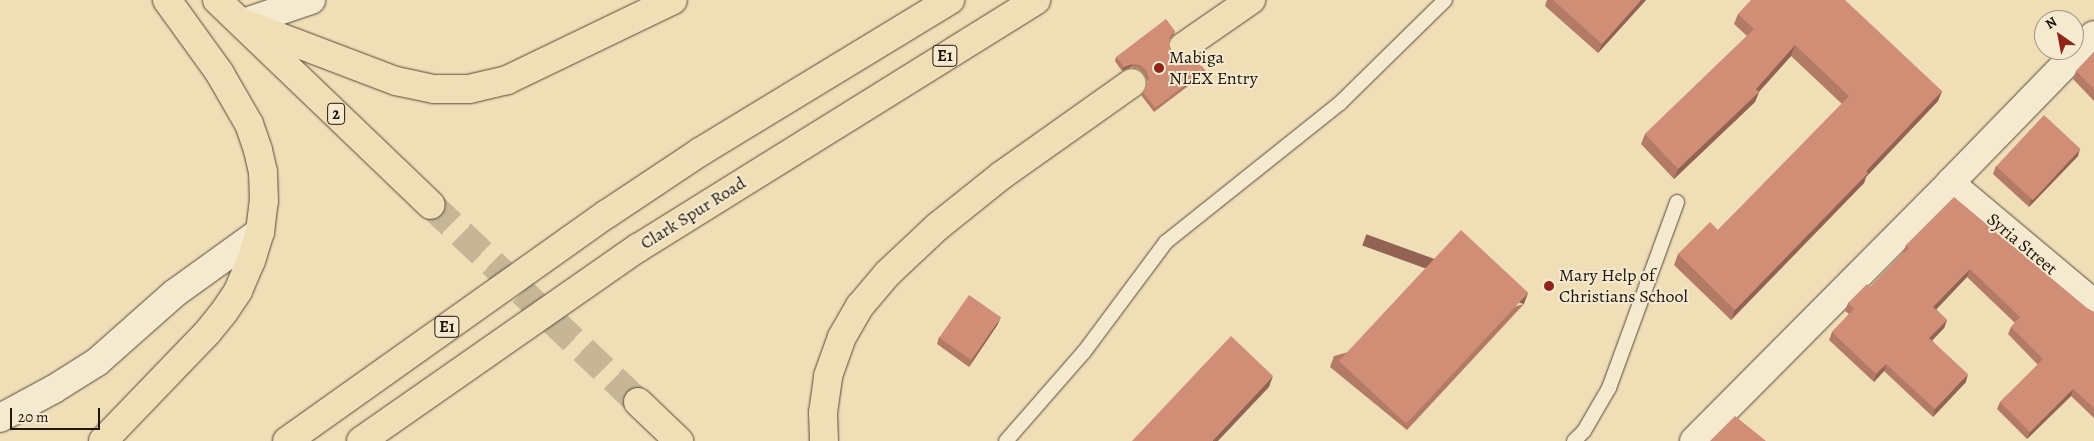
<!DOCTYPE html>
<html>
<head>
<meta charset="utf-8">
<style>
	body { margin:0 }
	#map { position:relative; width:2094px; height:441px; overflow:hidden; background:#f0deb7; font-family:Alegreya,serif }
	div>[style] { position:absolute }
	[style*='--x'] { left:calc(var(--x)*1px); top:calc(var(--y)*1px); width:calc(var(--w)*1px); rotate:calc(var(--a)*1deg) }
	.trunk-tunnel>* { height:28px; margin-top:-14px; transform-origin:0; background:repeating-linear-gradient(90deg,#c6b695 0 28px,transparent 0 42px) }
	.roads { filter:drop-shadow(0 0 1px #534837) drop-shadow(0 0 1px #534837) }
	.service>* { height:14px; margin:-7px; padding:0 7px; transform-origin:7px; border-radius:7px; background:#f5ead0 }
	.minor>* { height:28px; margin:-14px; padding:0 14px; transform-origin:14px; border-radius:14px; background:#f5ead0 }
	.trunk>* { height:28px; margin:-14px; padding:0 14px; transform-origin:14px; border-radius:14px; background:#f0deb7 }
	.motorway>* { height:28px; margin:-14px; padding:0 14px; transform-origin:14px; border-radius:14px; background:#f0deb7 }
	.wall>* { inset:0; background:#b37a66 }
	.shaded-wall>* { inset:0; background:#926353; transform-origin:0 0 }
	.building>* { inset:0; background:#d08e77; transform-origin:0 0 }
	.dots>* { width:14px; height:14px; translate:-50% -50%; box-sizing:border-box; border:2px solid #f5ead0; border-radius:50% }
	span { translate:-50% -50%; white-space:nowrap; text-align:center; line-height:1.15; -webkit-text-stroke:4px #f5ead0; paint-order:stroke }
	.shield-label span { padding:1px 4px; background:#f5ead0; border:1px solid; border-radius:4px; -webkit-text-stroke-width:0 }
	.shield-label { font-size:16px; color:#1f160c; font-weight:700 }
	.poi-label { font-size:18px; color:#1f160c }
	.left { translate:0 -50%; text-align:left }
	.street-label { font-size:18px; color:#1f160c }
	.north { position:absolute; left:2034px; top:10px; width:50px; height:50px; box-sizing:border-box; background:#f5ead0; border:1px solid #9f9582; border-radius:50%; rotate:327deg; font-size:14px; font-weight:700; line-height:20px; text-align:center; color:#1f160c }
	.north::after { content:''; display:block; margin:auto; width:18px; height:22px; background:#8f2418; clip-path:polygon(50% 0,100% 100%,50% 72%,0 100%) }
	.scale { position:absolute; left:10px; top:408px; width:90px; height:22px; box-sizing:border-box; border:2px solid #1f160c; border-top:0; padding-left:6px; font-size:15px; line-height:18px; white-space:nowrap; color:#1f160c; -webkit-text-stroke:4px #f5ead0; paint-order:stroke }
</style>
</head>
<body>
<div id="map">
	<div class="trunk-tunnel">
		<div style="--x:431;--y:205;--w:286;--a:43.6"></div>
	</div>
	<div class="roads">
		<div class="service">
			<div style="--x:1006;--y:441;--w:118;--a:-48.8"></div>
			<div style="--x:1084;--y:352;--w:137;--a:-53.3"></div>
			<div style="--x:1166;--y:242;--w:223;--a:-38.6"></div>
			<div style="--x:1340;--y:103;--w:147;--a:-44.4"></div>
			<div style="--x:1574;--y:441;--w:14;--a:-45"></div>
			<div style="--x:1584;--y:431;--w:50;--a:-59.8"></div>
			<div style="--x:1609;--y:388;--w:198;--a:-69.9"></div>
		</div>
		<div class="minor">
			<div style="--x:243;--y:23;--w:72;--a:-18.7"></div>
			<div style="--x:1950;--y:183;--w:188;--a:40"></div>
			<div style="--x:0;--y:418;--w:61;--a:-28.2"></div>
			<div style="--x:54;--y:389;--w:51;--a:-32.1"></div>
			<div style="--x:97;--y:362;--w:104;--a:-41.5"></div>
			<div style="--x:175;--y:293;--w:105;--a:-35.7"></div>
			<div style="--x:1694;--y:441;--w:363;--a:-45.2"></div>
			<div style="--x:1950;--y:183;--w:206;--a:-45.8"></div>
		</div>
		<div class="trunk">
			<div style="--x:217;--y:0;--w:296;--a:43.8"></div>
			<div style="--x:638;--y:402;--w:57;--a:43.6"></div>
		</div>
		<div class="motorway">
			<div style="--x:243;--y:23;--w:164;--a:20.8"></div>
			<div style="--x:396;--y:81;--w:39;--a:12"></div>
			<div style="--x:434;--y:89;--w:35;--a:0"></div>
			<div style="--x:469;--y:89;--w:39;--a:-13"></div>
			<div style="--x:507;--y:80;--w:184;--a:-25.7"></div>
			<div style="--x:1183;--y:47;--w:83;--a:-34.7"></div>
			<div style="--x:103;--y:441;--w:150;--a:-46.1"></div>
			<div style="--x:207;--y:333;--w:27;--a:-51"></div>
			<div style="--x:224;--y:312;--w:25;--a:-56"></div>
			<div style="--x:238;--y:291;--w:33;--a:-67"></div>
			<div style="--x:251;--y:261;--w:30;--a:-73"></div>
			<div style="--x:260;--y:232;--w:31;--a:-83"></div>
			<div style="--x:264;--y:201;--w:29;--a:-92"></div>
			<div style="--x:263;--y:172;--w:23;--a:-103"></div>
			<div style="--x:258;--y:150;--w:28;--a:-109"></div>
			<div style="--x:249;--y:124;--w:60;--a:-120"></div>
			<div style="--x:219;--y:72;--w:89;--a:-125.8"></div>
			<div style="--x:287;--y:441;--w:392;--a:-35.4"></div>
			<div style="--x:607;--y:214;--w:112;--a:-33.7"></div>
			<div style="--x:700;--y:152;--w:293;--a:-31.3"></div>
			<div style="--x:361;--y:441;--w:338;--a:-34.9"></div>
			<div style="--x:638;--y:248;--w:469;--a:-31.9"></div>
			<div style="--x:824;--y:441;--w:28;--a:-92"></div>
			<div style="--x:823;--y:413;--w:37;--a:-82"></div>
			<div style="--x:828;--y:376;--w:41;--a:-70.3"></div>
			<div style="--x:842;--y:337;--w:36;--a:-60"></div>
			<div style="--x:860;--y:306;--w:42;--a:-49.8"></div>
			<div style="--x:887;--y:274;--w:69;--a:-43.2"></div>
			<div style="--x:937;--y:227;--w:83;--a:-38.7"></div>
			<div style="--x:1002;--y:175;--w:159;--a:-35.3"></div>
		</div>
	</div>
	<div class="wall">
		<div style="clip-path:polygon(1547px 0,1646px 0,1598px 53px,1545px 6px)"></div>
		<div style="clip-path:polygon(1738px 14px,1942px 91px,1938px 101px,1866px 177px,1864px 183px,1731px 320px,1674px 265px,1678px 254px,1718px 230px,1842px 104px,1791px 56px,1759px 92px,1755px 102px,1674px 179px,1641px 144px,1645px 134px,1747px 36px,1734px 24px)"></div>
		<div style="clip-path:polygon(1175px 31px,1174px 35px,1170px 40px,1169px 44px,1172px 52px,1204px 74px,1154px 112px,1141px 95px,1143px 92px,1147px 87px,1148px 82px,1144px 74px,1139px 69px,1131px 67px,1122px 71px,1115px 61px,1116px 57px)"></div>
		<div style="clip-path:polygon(2094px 52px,2094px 101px,2073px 79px,2076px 71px)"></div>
		<div style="clip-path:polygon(2078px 156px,2029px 207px,1993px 174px,1996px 166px)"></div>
		<div style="clip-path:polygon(1906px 245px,2094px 312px,2094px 418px,2071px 396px,2027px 439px,1997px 409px,2000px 402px,2038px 365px,2008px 334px,2011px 327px,2015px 323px,1967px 277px,1936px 309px,1947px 320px,1944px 328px,1932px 340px,1966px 382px,1933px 417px,1884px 371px,1874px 382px,1829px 340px,1832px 332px,1849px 314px,1845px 311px,1848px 303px,1870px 287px,1903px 253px)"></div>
		<div style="clip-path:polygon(1524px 304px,1407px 430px,1330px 367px,1334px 356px)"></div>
		<div style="clip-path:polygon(998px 324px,969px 367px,937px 344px,939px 337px)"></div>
	</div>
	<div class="shaded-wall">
		<div style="clip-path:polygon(1641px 0,1646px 0,1598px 53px,1602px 44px)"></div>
		<div style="clip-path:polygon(1795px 45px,1791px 56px,1755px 96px,1759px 92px,1755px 102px,1674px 179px,1678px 169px,1756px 89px)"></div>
		<div style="clip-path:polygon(1132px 64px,1131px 67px,1122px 71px,1124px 67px)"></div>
		<div style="left:1205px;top:70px;width:4px;height:63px;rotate:104deg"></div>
		<div style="clip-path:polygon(1942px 91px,1938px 101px,1866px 177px,1864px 183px,1731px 320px,1735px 310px)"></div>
		<div style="clip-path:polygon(2080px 149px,2078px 156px,2029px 207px,2031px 200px)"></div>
		<div style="clip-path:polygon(1970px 269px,1967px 277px,1931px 315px,1933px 307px)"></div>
		<div style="left:1528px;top:293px;width:12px;height:172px;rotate:110deg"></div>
		<div style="clip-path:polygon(1001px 317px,998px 324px,969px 367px,972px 360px)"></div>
		<div style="clip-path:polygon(1947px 320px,1944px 328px,1927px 346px,1929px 338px)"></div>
		<div style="clip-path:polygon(1886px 364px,1884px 371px,1874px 382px,1876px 374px)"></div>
		<div style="clip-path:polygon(1968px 374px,1966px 382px,1933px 417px,1935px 409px)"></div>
		<div style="clip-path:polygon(1273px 376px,1269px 387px,1218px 441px,1212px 441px)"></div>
		<div style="clip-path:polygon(2073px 389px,2071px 396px,2027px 439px,2030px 432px)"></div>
	</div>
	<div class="building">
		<div style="clip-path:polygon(1553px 0,1641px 0,1602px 44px)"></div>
		<div style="clip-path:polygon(1751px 0,1845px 0,1942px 91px,1866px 171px,1868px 173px,1735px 310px,1678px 254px,1710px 222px,1718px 230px,1849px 96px,1795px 45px,1756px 89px,1759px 92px,1678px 169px,1645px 134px,1754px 29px,1738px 14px)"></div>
		<div style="clip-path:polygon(1166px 19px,1175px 31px,1170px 37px,1169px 44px,1172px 52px,1178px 57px,1185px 59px,1194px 56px,1205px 70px,1155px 108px,1143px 92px,1147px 86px,1149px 78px,1146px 70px,1140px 65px,1132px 64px,1124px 67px,1116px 57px)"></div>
		<div style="clip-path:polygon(2094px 52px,2094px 89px,2076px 71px)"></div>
		<div style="left:2044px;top:115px;width:50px;height:70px;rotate:43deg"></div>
		<div style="clip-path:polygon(1954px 197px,2087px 308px,2094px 312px,2094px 408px,2073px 389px,2030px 432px,2000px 402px,2043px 359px,2011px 327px,2020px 317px,1970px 269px,1933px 307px,1947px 320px,1929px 338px,1968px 374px,1935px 409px,1886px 364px,1876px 374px,1832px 332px,1854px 309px,1848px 303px,1867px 284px,1870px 287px,1909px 248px,1906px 245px)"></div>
		<div style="left:1461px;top:230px;width:92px;height:179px;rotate:43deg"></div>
		<div style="left:969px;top:295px;width:39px;height:52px;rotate:35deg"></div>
		<div style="clip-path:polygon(1231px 336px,1273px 376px,1212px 441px,1132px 441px)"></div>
		<div style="clip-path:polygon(1735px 416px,1766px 441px,1710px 441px)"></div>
	</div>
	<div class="dots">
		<div style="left:1159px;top:68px;background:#8f2418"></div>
		<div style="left:1549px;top:286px;background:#8f2418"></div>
	</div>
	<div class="shield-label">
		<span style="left:945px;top:56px">E1</span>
		<span style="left:336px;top:114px">2</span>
		<span style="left:447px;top:327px">E1</span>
	</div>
	<div class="poi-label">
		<span class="left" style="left:1169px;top:68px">Mabiga<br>NLEX Entry</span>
		<span class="left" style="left:1559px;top:286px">Mary Help of<br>Christians School</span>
	</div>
	<div class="street-label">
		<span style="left:693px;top:213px;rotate:-32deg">Clark Spur Road</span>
		<span style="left:2022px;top:244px;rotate:40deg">Syria Street</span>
	</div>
	<div class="north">N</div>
	<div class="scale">20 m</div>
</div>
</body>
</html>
